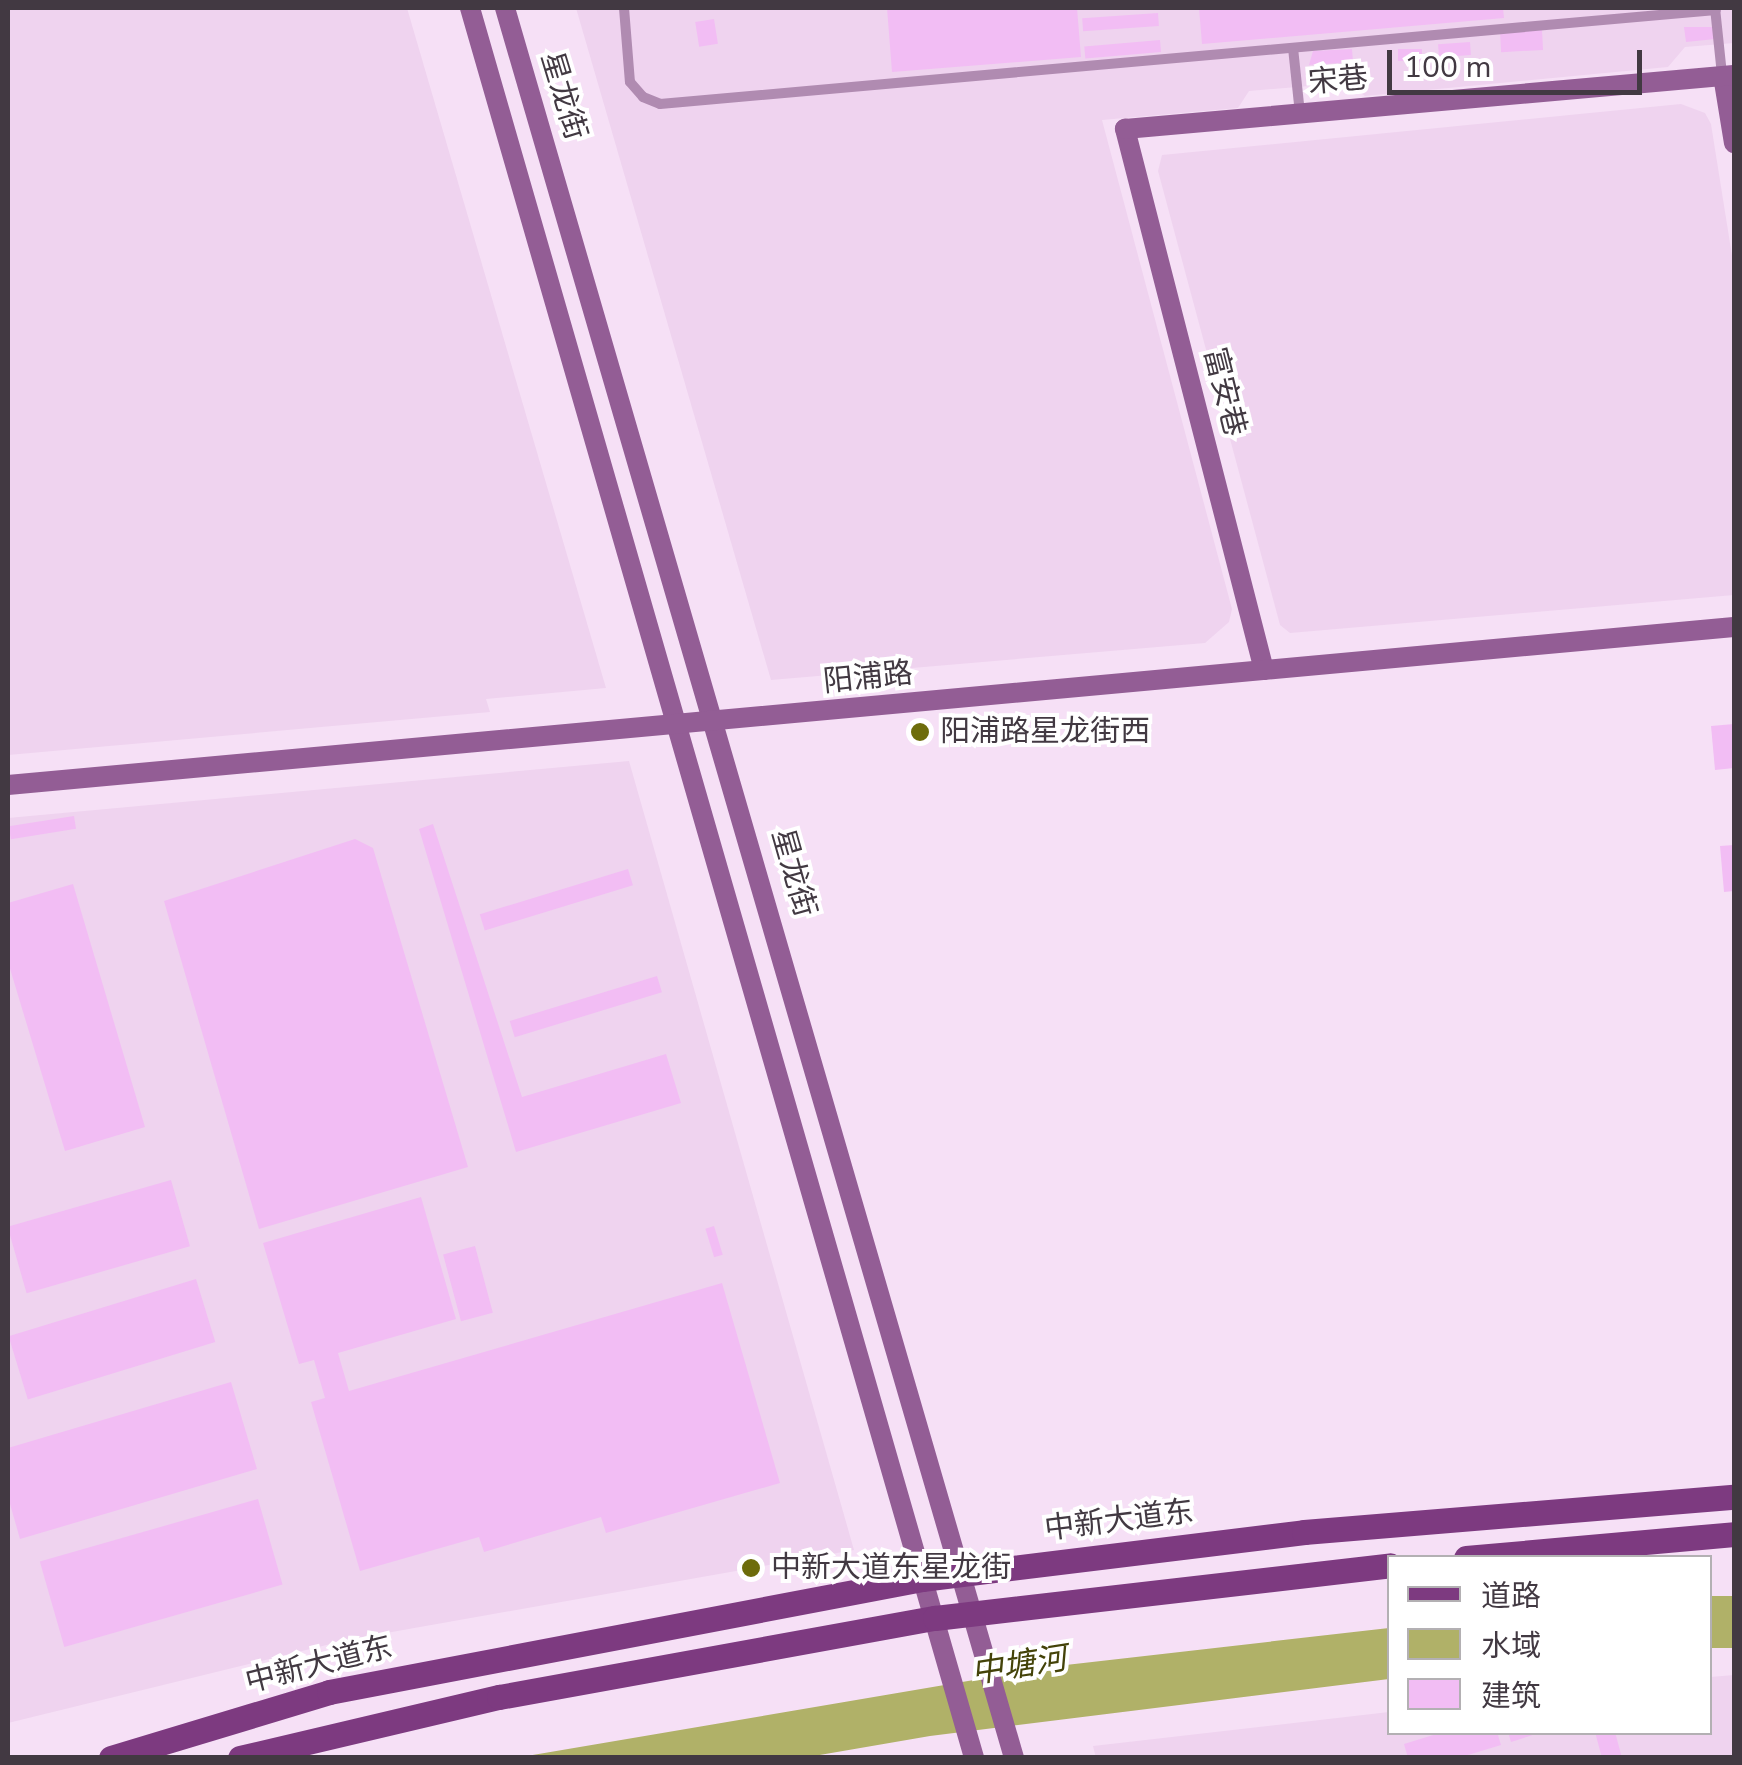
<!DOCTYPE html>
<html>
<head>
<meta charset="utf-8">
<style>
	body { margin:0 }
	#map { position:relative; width:1742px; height:1765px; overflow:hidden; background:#f6e0f6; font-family:"Nunito Sans","Noto Sans SC",sans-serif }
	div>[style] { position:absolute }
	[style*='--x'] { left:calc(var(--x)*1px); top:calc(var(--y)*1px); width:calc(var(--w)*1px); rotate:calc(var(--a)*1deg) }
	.built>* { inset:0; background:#efd3ef }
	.water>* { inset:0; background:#b0b168; transform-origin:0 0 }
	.building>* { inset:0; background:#f2bdf4; transform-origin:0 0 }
	.lane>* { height:10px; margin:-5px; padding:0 5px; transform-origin:5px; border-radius:5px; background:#b08bb1 }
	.secondary>* { height:20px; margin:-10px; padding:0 10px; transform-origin:10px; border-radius:10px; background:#935d95 }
	.primary>* { height:25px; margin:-12.5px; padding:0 12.5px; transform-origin:12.5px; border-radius:12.5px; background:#7d3a80 }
	.dots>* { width:28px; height:28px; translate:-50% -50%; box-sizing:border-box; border:5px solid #fff; border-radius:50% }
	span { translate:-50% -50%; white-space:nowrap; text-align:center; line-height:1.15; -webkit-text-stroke:8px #fff; paint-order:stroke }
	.street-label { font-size:30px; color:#423942 }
	.poi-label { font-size:30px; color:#423942 }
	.left { translate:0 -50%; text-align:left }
	.water-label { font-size:32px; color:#444309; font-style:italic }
	.frame { position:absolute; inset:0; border:10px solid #423942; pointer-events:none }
	.legend { position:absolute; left:1387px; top:1555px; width:325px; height:180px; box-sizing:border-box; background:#fff; border:2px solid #b3b0b3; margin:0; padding:12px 18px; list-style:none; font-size:30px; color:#423942 }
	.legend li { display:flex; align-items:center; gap:20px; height:50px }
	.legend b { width:50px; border:2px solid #b3b0b3 }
	.scale { position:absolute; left:1387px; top:50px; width:255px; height:45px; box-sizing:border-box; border:5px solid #423942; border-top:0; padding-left:12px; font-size:30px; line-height:35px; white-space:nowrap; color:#423942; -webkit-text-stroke:8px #fff; paint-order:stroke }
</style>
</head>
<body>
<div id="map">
	<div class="built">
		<div style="clip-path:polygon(8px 8px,407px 8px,606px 688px,486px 699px,490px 712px,8px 755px)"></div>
		<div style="clip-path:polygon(576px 8px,1734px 8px,1734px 43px,1685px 47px,1668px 67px,1365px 96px,1346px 83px,1249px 91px,1238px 108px,1102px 120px,1232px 609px,1229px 622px,1205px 643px,771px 680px)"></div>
		<div style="clip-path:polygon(1681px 104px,1705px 113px,1711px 124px,1734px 268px,1734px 595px,1290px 633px,1280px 625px,1158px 171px,1162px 155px)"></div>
		<div style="clip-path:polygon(629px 761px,854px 1550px,347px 1640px,8px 1723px,8px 818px)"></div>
		<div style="clip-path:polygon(1734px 1675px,1734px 1757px,1096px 1758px,1093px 1746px,1389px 1712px,1390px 1732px,1710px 1732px,1710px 1677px)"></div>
	</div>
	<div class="water">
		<div style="left:1734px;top:1596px;width:52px;height:24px;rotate:90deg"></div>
		<div style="clip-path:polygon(1389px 1628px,1389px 1679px,930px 1736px,808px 1757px,515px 1758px,1057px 1666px)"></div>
	</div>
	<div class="building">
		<div style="clip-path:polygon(887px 8px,1077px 8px,1081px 57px,892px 72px)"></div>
		<div style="clip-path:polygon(1199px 8px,1503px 8px,1504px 18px,1202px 44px)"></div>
		<div style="left:1158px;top:13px;width:13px;height:76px;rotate:86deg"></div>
		<div style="left:714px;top:19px;width:25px;height:19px;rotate:81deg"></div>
		<div style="clip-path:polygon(1684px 27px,1712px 27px,1715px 39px,1686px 42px)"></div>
		<div style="left:1542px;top:30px;width:20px;height:42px;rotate:87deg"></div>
		<div style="left:1160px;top:40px;width:12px;height:76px;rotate:85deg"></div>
		<div style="left:1470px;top:42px;width:13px;height:32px;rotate:86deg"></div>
		<div style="clip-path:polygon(1352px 49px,1353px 62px,1309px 65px,1313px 51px)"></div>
		<div style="left:1422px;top:49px;width:12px;height:24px;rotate:90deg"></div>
		<div style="clip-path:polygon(1734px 724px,1734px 768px,1715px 770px,1711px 726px)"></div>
		<div style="left:74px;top:816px;width:13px;height:66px;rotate:81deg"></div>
		<div style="clip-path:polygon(433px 824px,522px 1097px,666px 1054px,681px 1103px,516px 1152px,419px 829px)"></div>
		<div style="clip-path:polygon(355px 839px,373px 848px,468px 1167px,259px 1229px,164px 901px)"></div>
		<div style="clip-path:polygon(1734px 845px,1734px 891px,1724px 892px,1720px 846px)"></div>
		<div style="left:628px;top:869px;width:17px;height:155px;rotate:73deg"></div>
		<div style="clip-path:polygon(73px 884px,145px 1127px,65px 1151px,8px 962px,8px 903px)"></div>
		<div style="left:657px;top:976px;width:17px;height:154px;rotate:73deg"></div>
		<div style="left:171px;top:1180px;width:69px;height:170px;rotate:74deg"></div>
		<div style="clip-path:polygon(421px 1197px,456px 1319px,338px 1353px,349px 1391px,722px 1283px,780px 1483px,606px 1533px,601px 1517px,484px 1552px,479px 1537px,360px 1571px,311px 1402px,325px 1398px,314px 1360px,299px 1364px,263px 1243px)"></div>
		<div style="left:714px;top:1226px;width:30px;height:9px;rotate:73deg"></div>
		<div style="left:475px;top:1246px;width:69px;height:33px;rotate:75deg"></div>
		<div style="left:196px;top:1279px;width:66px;height:196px;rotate:73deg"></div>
		<div style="clip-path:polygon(231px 1382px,257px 1469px,20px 1539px,8px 1497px,8px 1448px)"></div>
		<div style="left:258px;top:1499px;width:89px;height:227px;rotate:74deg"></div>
		<div style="clip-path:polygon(1443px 1732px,1497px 1732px,1501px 1745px,1458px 1758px,1408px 1758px,1404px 1744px)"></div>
		<div style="clip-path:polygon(1508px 1732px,1539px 1732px,1539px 1733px,1511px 1742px)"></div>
		<div style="clip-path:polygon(1595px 1732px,1615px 1732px,1622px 1758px,1602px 1758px)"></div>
	</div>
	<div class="lane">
		<div style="--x:624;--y:8;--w:74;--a:85.4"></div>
		<div style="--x:630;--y:82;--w:20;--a:49"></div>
		<div style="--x:643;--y:97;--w:18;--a:22"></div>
		<div style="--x:660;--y:104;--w:1060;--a:-5.09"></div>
		<div style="--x:1715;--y:8;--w:67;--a:84"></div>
		<div style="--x:1293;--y:48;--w:66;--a:83.9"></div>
	</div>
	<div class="secondary">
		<div style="--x:470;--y:8;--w:1821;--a:73.93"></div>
		<div style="--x:505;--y:8;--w:1823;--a:73.78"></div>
		<div style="--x:1723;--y:76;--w:68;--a:80.7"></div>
		<div style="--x:1264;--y:670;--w:559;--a:-104.41"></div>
		<div style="--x:1125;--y:129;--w:611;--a:-5.07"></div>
		<div style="--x:8;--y:785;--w:1733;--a:-5.23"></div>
	</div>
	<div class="primary">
		<div style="--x:1466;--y:1558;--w:269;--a:-5.1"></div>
		<div style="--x:111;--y:1758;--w:228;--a:-16.8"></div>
		<div style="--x:329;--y:1692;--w:604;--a:-10.79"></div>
		<div style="--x:922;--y:1579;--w:385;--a:-7"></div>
		<div style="--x:1304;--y:1532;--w:431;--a:-4.7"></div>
		<div style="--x:240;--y:1758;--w:266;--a:-13.3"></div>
		<div style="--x:499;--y:1697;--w:443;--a:-10.3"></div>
		<div style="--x:935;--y:1618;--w:458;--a:-6.6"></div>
	</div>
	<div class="dots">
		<div style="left:920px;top:732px;background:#6d6c0b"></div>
		<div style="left:751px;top:1568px;background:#6d6c0b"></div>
	</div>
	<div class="street-label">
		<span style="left:1338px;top:81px;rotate:-5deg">宋巷</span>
		<span style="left:563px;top:96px;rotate:73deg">星龙街</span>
		<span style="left:1224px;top:392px;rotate:76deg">富安巷</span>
		<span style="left:868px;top:678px;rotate:-6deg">阳浦路</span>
		<span style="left:793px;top:873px;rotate:74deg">星龙街</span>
		<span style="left:1119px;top:1521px;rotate:-7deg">中新大道东</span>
		<span style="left:319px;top:1665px;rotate:-14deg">中新大道东</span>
	</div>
	<div class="poi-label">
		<span class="left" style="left:940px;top:732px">阳浦路星龙街西</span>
		<span class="left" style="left:771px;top:1568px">中新大道东星龙街</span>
	</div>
	<div class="water-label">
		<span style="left:1019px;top:1666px;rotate:-9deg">中塘河</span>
	</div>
	<div class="frame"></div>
	<ul class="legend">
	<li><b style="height:12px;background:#7d3a80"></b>道路</li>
	<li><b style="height:28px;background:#b0b168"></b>水域</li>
	<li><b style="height:28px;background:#f2bdf4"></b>建筑</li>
	</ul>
	<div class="scale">100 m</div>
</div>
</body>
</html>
